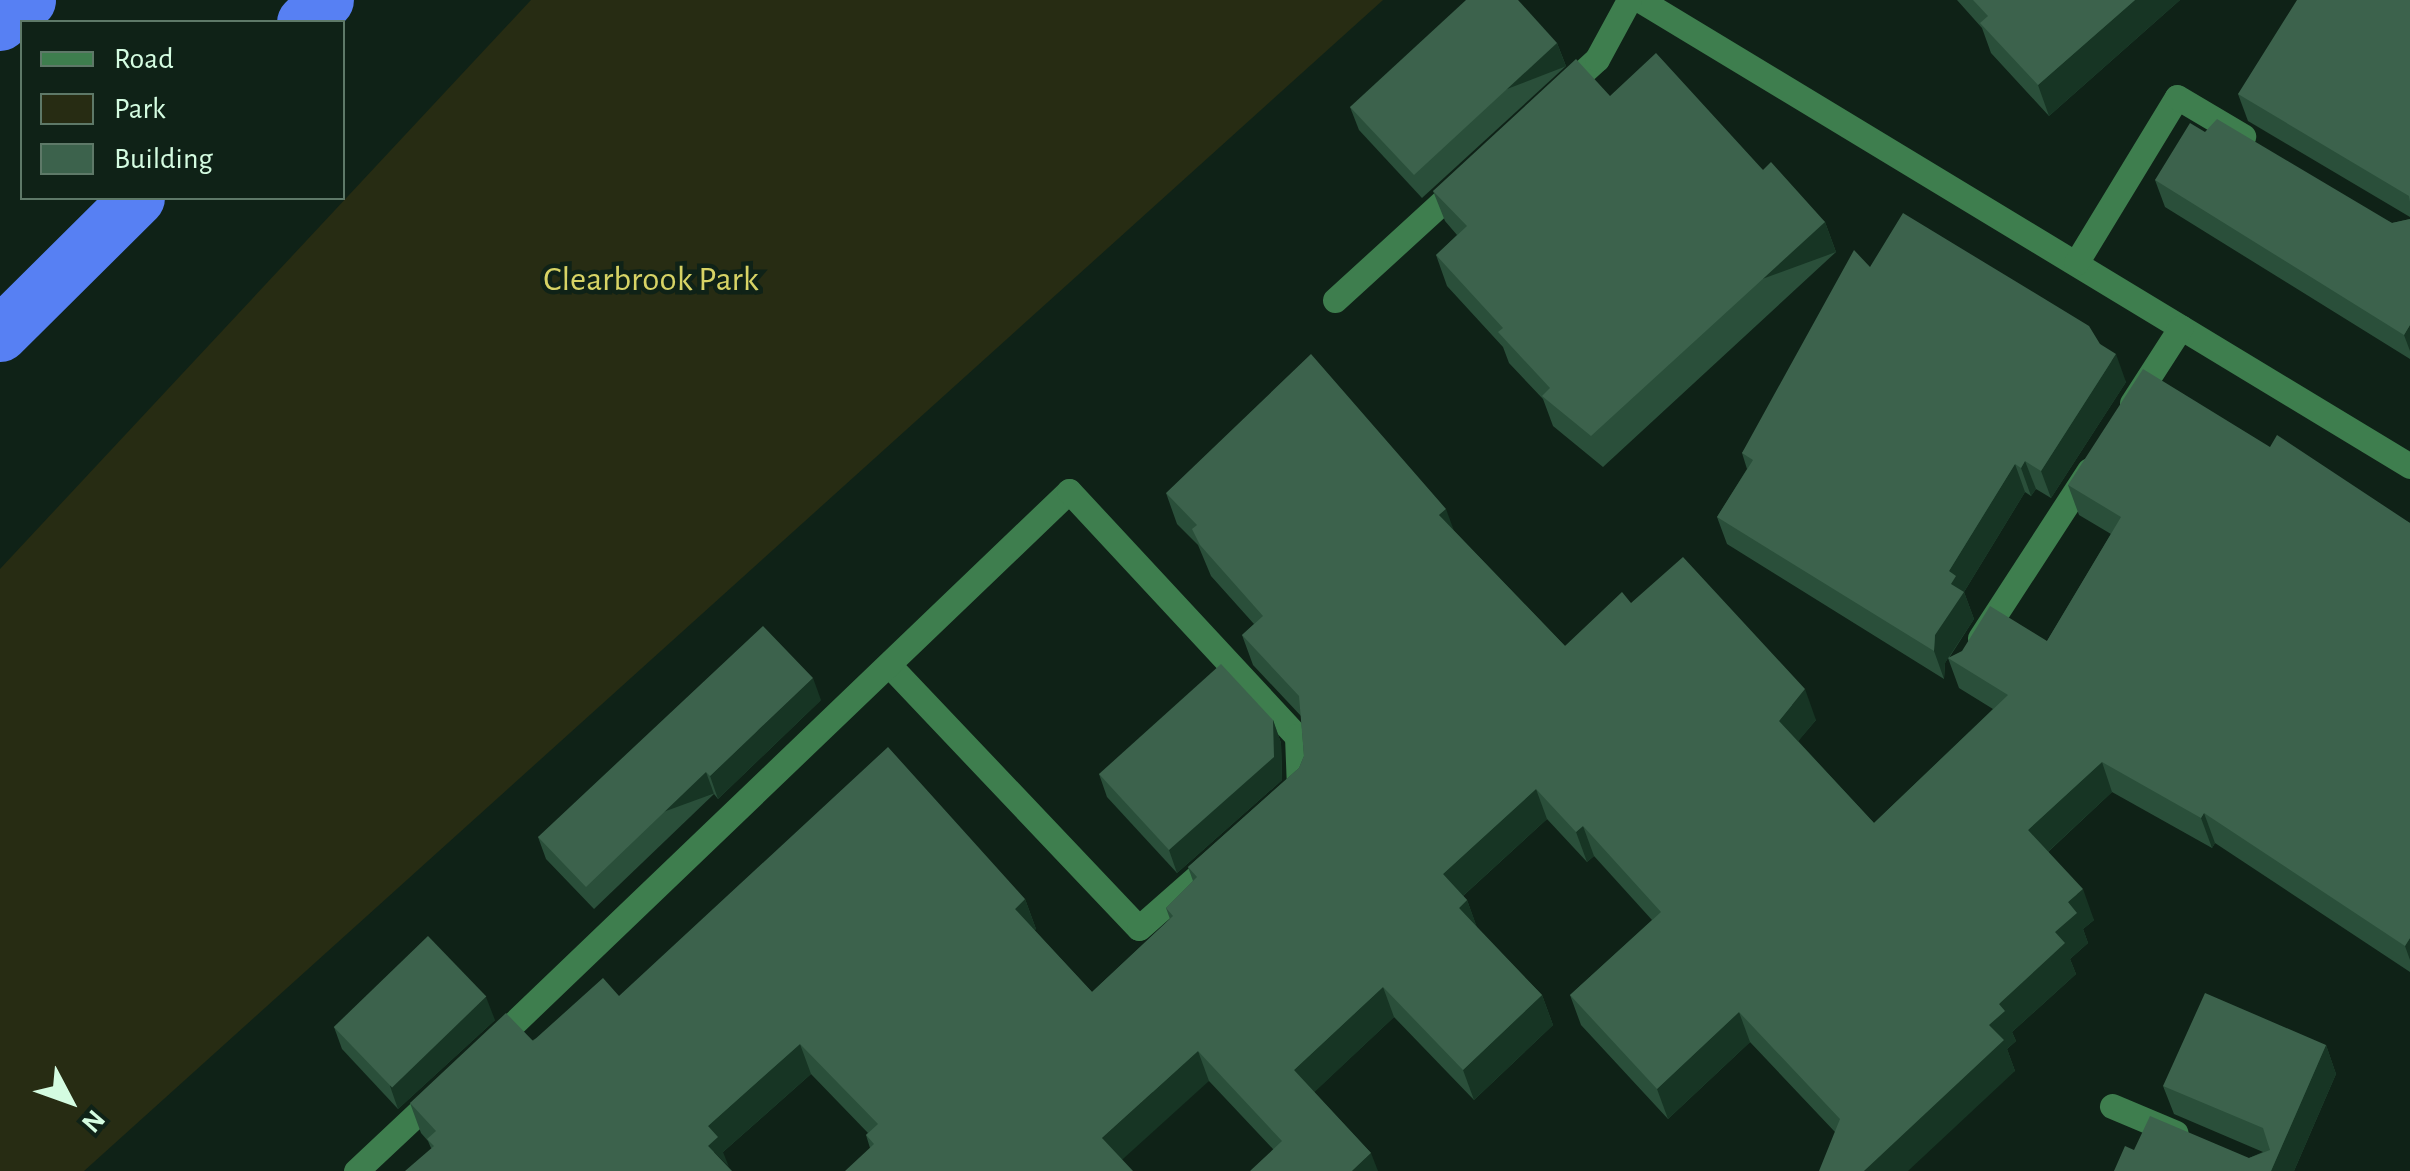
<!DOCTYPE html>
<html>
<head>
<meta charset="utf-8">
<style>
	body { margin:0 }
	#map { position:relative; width:2410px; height:1171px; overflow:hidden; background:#0f2217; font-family:"Alegreya Sans",sans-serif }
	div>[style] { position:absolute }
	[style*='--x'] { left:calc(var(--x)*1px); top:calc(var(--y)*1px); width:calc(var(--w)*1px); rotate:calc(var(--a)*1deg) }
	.green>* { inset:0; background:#272c13 }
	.minor>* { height:25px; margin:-12.5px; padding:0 12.5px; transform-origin:12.5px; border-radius:12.5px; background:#3e7e4e }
	.highway>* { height:55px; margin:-27.5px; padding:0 27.5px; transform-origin:27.5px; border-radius:27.5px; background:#5780f3 }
	.wall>* { inset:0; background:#2a4f3a }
	.shaded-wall>* { inset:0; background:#173524; transform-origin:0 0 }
	.building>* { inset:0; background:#3c624c; transform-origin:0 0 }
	span { translate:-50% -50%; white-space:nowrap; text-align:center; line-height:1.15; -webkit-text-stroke:9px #0f2217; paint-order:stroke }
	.park-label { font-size:35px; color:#d7d365 }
	.legend { position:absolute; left:20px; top:20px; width:325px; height:180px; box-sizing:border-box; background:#0f2217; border:2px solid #5e7968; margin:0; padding:12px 18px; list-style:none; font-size:30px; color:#d4fce1 }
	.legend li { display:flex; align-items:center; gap:20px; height:50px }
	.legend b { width:50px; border:2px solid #5e7968 }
	.north { position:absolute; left:20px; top:1051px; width:100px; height:100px; -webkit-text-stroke:8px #0f2217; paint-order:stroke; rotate:131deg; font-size:28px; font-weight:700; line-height:40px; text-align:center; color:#d4fce1 }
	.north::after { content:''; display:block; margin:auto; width:35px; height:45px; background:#d4fce1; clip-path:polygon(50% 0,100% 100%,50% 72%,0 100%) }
</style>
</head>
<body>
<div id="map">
	<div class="green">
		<div style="clip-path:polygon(531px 0,1383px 0,84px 1171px,0 1171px,0 569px)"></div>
	</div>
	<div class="minor">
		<div style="--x:1640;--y:0;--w:900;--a:31.18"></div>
		<div style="--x:1562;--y:91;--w:47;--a:-42.4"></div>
		<div style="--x:1597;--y:59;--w:67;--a:-61.5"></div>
		<div style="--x:2076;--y:263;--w:194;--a:-58.7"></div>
		<div style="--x:2177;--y:97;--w:77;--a:30.6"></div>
		<div style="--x:1335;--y:300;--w:173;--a:-42.4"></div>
		<div style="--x:2132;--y:403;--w:90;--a:-57.2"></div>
		<div style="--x:1980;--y:638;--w:200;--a:-57"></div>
		<div style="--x:890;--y:666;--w:361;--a:46.5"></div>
		<div style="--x:1139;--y:928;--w:103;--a:-41.4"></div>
		<div style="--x:492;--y:1044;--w:799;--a:-43.78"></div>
		<div style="--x:1069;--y:491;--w:335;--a:47.1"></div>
		<div style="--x:1297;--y:736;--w:51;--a:87.8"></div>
		<div style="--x:1299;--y:787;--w:16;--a:140"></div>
		<div style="--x:2112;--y:1106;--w:69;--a:22.9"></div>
		<div style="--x:356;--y:1171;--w:111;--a:-43.2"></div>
	</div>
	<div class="highway">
		<div style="--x:304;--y:22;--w:31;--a:-45"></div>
		<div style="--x:0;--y:23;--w:36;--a:-39"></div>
		<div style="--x:0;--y:334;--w:193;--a:-44.8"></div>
	</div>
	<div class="wall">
		<div style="clip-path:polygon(1957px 0,2180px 0,2049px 116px,1991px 53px,1982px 28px)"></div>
		<div style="clip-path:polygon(2410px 0,2410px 217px,2248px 121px,2238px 94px)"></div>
		<div style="clip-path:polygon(1557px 43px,1566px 66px,1422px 198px,1359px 130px,1350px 107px)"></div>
		<div style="clip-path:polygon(1610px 96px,1763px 170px,1825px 222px,1836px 252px,1603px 467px,1553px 426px,1543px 399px,1509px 363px,1503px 347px,1447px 286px,1436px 255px,1457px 235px,1445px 221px,1433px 191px)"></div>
		<div style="clip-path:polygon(2205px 132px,2392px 223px,2410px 219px,2410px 359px,2165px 207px,2155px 180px)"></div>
		<div style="clip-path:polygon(1870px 267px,2100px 344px,2126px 382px,2051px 498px,2036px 489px,2031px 496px,2025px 492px,1964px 592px,1974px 619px,1949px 658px,2047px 641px,2111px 534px,2079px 515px,2068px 485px,2270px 447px,2410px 523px,2410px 972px,2215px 843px,2212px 848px,2112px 792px,2048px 852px,2094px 920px,2083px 929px,2088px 943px,2070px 959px,2076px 974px,2012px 1032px,2016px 1041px,2007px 1049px,2015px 1071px,1835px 1132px,1750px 1042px,1668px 1119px,1581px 1025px,1570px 995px,1652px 920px,1594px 856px,1587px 862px,1547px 819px,1463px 896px,1467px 900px,1477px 928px,1542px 995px,1553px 1025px,1474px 1100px,1394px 1017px,1314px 1092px,1371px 1153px,1273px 1149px,1209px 1081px,870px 1148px,866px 1135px,868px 1133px,811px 1074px,723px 1152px,431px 1148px,428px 1141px,421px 1133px,410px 1103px,619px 996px,1025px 899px,1036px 929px,1034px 930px,1092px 992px,1170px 919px,1166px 908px,1193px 881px,1188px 867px,1299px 768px,1304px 756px,1301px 716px,1253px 665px,1242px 635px,1254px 624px,1211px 576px,1198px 545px,1177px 524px,1166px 493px,1454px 531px,1565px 646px,1631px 603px,1816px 720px,1798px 741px,1874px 823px,1993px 709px,1959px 688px,1948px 658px,1945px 663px,1944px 679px,1727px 544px,1717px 517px,1747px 469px,1742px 453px)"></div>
		<div style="clip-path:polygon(821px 700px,718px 799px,714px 794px,594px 909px,546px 859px,538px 837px)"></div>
		<div style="clip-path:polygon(1273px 720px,1281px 743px,1282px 780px,1177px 873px,1107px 797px,1099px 774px)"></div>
		<div style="clip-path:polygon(495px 1020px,398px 1109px,342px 1049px,334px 1027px)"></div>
		<div style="clip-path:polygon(2326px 1045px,2336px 1074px,2294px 1171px,2114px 1171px,2134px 1150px,2249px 1158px,2263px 1152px,2174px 1114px,2163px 1086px)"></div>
	</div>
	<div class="shaded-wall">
		<div style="clip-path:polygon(2135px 0,2180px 0,2049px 116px,2038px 85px)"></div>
		<div style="left:1557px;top:43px;width:25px;height:195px;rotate:69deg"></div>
		<div style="left:1825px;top:222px;width:32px;height:317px;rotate:70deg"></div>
		<div style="clip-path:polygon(2410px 325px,2410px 351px,2404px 335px)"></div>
		<div style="clip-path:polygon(2116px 354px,2126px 382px,2051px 498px,2041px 471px)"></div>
		<div style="clip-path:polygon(2025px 461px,2036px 489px,2031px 496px,2021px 468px)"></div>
		<div style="clip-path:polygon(2015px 464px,2025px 492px,1964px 592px,1974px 619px,1945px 663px,1944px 679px,1934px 651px,1935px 635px,1951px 584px,1949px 571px)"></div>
		<div style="clip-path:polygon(1446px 509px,1457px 539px,1439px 515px)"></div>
		<div style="clip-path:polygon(813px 678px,821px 700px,718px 799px,710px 776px)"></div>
		<div style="clip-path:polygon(1805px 689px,1816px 720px,1790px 751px,1779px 721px)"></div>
		<div style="clip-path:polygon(1273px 720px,1281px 743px,1282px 780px,1177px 873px,1169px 850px)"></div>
		<div style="clip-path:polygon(2102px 762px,2112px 792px,2039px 860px,2028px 830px)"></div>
		<div style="left:706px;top:772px;width:23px;height:166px;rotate:70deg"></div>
		<div style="clip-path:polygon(1536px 789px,1547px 819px,1454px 904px,1443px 874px)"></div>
		<div style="clip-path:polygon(2204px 813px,2215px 843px,2212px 848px,2201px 818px)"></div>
		<div style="clip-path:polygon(1583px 826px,1594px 856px,1587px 862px,1576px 832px)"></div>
		<div style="clip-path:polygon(2083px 889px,2094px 920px,2083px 929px,2088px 943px,2070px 959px,2076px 974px,2012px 1032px,2016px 1041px,2007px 1049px,2015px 1071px,1908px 1171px,1864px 1171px,1989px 1025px,1999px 1004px,2055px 932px,2068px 902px)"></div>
		<div style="clip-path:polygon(1025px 899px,1036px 929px,1026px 939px,1015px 909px)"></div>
		<div style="clip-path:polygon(1467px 900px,1478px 930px,1459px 908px)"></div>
		<div style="clip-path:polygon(2410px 938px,2410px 960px,2405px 946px)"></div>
		<div style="clip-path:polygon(1383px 987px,1394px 1017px,1305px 1101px,1294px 1070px)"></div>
		<div style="clip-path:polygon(1542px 995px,1553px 1025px,1474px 1100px,1463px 1070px)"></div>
		<div style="clip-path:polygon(486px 997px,495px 1020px,398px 1109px,390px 1086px)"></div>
		<div style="clip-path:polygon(1739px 1012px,1750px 1042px,1668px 1119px,1657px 1089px)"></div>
		<div style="clip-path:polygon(800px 1044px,811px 1074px,723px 1152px,729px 1167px,708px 1146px,708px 1126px)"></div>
		<div style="clip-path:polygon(2326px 1045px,2336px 1074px,2294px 1171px,2271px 1171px)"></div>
		<div style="clip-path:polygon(1198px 1051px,1209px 1081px,1113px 1168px,1102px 1138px)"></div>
		<div style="clip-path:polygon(1371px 1153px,1378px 1171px,1352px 1171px)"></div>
	</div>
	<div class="building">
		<div style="clip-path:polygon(1466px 0,1518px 0,1557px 43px,1414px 175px,1350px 107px)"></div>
		<div style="clip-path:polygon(1973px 0,2135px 0,2038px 85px,1980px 23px,1988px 16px)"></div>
		<div style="clip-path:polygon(2297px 0,2410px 0,2410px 202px,2409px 196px,2238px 94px)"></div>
		<div style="clip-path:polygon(1656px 53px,1763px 170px,1771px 162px,1825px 222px,1591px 436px,1542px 396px,1550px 388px,1498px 332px,1503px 328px,1436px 255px,1467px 226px,1433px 191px,1576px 59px,1610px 96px)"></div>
		<div style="clip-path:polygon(2217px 119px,2392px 223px,2410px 219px,2410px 325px,2404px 335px,2155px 180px,2190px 123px,2205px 132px)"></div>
		<div style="clip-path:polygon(1903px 213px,2089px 326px,2100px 344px,2116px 354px,2041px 471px,2025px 461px,2021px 468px,2015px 464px,1949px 571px,1956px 576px,1951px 584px,1964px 592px,1935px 635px,1934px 651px,1717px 517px,1753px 460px,1742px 453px,1854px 250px,1870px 267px)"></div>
		<div style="clip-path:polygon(1311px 354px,1446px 509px,1439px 515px,1565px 646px,1622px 592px,1631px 603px,1683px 557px,1805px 689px,1779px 721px,1874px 823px,2008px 695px,1948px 658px,1962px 651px,1990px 606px,2047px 641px,2121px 517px,2068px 485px,2143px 369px,2270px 447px,2277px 435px,2410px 523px,2410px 938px,2405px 946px,2204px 813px,2201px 818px,2102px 762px,2028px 830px,2083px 889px,2068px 902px,2077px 913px,2055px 932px,2065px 943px,1999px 1004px,2005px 1011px,1989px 1025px,2004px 1040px,1864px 1171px,1819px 1171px,1840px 1119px,1739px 1012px,1657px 1089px,1570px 995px,1661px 912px,1583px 826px,1576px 832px,1536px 789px,1443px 874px,1467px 900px,1459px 908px,1542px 995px,1463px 1070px,1383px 987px,1294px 1070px,1371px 1153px,1352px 1171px,1250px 1171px,1282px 1141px,1198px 1051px,1102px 1138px,1133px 1171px,845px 1171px,874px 1144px,866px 1135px,878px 1124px,800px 1044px,708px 1126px,718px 1137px,708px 1146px,732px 1171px,405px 1171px,434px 1146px,427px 1139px,436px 1131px,410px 1103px,506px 1013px,533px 1041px,603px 978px,619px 996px,888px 747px,1025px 899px,1015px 909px,1092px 992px,1173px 916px,1166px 908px,1197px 877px,1188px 867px,1299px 768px,1304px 756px,1299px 696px,1242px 635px,1263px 616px,1200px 545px,1192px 529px,1197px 525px,1166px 493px)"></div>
		<div style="clip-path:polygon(763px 626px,813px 678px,710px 776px,706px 772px,586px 887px,538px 837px)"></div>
		<div style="clip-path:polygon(1221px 664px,1273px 720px,1274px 757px,1169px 850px,1099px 774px)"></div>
		<div style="left:428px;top:936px;width:84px;height:131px;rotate:46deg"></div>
		<div style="clip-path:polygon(2205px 993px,2326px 1045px,2271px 1171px,2114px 1171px,2125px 1146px,2134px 1150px,2150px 1116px,2249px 1158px,2270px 1150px,2263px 1128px,2163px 1086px)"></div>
	</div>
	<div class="park-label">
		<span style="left:651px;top:280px">Clearbrook Park</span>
	</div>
	<ul class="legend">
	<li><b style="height:12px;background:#3e7e4e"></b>Road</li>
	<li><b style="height:28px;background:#272c13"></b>Park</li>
	<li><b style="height:28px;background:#3c624c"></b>Building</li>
	</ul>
	<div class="north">N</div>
</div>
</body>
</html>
